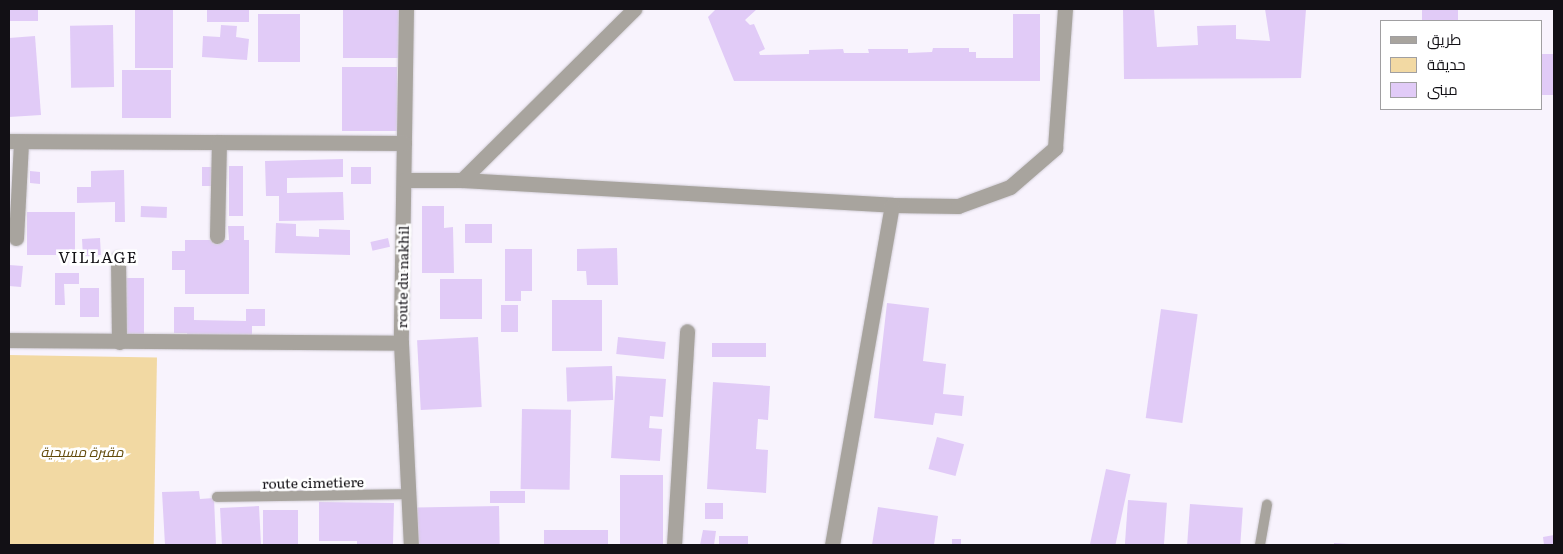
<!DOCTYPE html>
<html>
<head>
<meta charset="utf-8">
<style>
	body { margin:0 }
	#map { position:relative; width:1563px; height:554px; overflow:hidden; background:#f8f3fd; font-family:Literata,Cairo,serif }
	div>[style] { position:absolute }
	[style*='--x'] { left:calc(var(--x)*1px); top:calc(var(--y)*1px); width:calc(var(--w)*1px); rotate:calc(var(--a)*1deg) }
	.green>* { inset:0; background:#f2d9a3; transform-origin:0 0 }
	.building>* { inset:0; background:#e1cbf7; transform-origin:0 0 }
	.roads { filter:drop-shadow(0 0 1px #d3cfd8) drop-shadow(0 0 1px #d3cfd8) }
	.lane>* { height:10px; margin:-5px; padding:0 5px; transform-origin:5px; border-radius:5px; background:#a8a49e }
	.street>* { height:15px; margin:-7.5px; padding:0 7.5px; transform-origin:7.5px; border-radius:7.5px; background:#a8a49e }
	span { translate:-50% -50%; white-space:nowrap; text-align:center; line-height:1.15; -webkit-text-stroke:5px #fff; paint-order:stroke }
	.street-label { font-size:14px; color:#121015 }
	.park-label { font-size:14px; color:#624a0a; font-style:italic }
	.quarter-label { font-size:16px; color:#121015; letter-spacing:1px }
	.frame { position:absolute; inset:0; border:10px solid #121015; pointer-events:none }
	.legend { position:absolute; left:1380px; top:20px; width:162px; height:90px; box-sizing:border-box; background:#fff; border:1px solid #a09fa1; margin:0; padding:6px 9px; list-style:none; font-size:15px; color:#121015 }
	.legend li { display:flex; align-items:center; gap:10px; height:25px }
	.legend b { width:25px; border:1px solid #a09fa1 }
</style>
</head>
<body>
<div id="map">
	<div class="green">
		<div style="left:9px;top:355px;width:148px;height:190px;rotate:1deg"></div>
	</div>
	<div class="building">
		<div style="left:9px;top:9px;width:29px;height:12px"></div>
		<div style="left:135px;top:9px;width:38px;height:59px"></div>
		<div style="left:207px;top:9px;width:42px;height:13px"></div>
		<div style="left:343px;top:9px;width:58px;height:49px"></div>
		<div style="clip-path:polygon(716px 9px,757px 9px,745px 20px,750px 25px,754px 24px,765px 49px,759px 52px,760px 55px,809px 54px,809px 50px,843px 49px,844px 53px,869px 53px,868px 49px,908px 49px,908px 53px,932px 52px,933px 48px,969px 48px,969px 52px,976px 52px,976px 58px,1013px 58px,1013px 14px,1040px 14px,1040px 81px,734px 81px,708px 17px)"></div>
		<div style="clip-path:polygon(1123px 9px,1154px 9px,1157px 47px,1198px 45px,1197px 26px,1236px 25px,1236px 39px,1270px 41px,1265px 9px,1306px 9px,1301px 78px,1124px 79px)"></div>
		<div style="left:1422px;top:9px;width:36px;height:12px"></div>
		<div style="left:300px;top:14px;width:48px;height:42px;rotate:90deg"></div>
		<div style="left:113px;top:25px;width:62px;height:43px;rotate:89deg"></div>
		<div style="clip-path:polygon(221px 25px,237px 26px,236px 37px,249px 39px,247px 60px,202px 57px,203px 36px,220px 37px)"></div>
		<div style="clip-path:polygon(35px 36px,41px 115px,9px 117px,9px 38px)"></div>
		<div style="left:1542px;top:54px;width:12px;height:41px"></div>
		<div style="left:342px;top:67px;width:55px;height:64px"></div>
		<div style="left:122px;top:70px;width:49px;height:48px"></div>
		<div style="clip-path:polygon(343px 159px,343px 177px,287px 178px,287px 193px,343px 192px,344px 220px,279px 221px,279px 196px,266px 196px,265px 161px)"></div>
		<div style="left:229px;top:166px;width:14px;height:50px"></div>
		<div style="left:202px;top:167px;width:12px;height:19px"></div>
		<div style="left:351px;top:167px;width:20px;height:17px"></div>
		<div style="clip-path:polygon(124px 170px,125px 222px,115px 222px,115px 202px,77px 203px,77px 187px,91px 187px,91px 171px)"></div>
		<div style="clip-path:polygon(30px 171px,40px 172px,40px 184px,30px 183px)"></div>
		<div style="left:141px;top:206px;width:26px;height:11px;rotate:2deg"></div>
		<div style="clip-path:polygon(422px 206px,444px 206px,444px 228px,453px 227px,454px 273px,422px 273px)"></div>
		<div style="left:27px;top:212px;width:48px;height:43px"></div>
		<div style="clip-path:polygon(276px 223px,296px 224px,296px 236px,319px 237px,319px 229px,350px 230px,350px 255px,275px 253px)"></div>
		<div style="left:465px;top:224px;width:27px;height:19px"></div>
		<div style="clip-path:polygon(228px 226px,244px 226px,244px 240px,249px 240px,249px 294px,185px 294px,185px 270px,172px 270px,172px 251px,185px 251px,185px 240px,229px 240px)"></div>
		<div style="left:100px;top:238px;width:17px;height:18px;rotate:87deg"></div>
		<div style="left:388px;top:238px;width:9px;height:18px;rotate:77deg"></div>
		<div style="clip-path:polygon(617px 248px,618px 285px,587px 285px,586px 271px,577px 271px,577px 249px)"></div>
		<div style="clip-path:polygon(505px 249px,532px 249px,532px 291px,521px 291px,521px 301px,505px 301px)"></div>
		<div style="clip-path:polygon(9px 265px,23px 266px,21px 287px,9px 286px)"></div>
		<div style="clip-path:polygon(55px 273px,79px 273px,79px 284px,64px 284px,65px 305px,55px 305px)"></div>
		<div style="left:126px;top:278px;width:18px;height:57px"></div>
		<div style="left:440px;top:279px;width:42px;height:40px"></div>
		<div style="left:80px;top:288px;width:19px;height:29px"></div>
		<div style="left:552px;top:300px;width:50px;height:51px"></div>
		<div style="clip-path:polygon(887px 303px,929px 308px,923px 361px,946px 364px,943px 394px,964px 396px,962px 416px,935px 413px,933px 425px,874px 418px)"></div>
		<div style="left:501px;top:305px;width:17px;height:27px"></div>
		<div style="clip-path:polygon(174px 307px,194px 307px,194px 320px,246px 321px,246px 309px,265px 309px,265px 326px,252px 326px,252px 338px,187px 338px,187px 333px,174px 333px)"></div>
		<div style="left:1161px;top:309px;width:37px;height:110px;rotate:8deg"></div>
		<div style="left:478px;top:337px;width:70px;height:61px;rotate:87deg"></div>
		<div style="left:618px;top:337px;width:48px;height:17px;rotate:6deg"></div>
		<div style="left:712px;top:343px;width:54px;height:14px"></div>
		<div style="left:612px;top:366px;width:34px;height:46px;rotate:88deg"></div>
		<div style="clip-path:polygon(616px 376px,666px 379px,663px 417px,650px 416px,649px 428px,662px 429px,660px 461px,611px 458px)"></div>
		<div style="clip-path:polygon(713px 382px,770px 386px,768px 420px,758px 419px,756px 449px,768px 450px,766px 493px,707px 489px)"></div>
		<div style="left:522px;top:409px;width:49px;height:80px;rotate:1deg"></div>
		<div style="left:937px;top:437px;width:28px;height:33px;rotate:15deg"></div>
		<div style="left:1106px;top:469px;width:25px;height:77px;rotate:12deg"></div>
		<div style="left:620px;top:475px;width:43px;height:70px"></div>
		<div style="clip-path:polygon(199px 491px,200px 499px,214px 498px,216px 545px,165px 545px,162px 492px)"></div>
		<div style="left:490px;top:491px;width:35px;height:12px"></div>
		<div style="left:1128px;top:500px;width:39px;height:45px;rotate:4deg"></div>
		<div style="clip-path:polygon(319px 502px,394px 503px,393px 545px,357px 545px,357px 541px,319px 541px)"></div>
		<div style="left:705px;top:503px;width:18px;height:16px"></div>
		<div style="left:1190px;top:504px;width:53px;height:41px;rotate:4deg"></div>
		<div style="left:259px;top:506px;width:39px;height:39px;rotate:87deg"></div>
		<div style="left:499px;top:506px;width:39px;height:83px;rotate:89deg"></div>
		<div style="clip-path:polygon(878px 507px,938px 516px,934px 545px,872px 545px)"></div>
		<div style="left:263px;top:510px;width:35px;height:35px"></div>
		<div style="left:544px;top:530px;width:64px;height:15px"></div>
		<div style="clip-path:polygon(703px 530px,716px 531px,714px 545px,700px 545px)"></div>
		<div style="clip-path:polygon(1554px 535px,1554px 545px,1544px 545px,1543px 537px)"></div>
		<div style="left:719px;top:536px;width:29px;height:9px"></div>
		<div style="left:952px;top:539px;width:9px;height:6px"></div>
		<div style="clip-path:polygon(1334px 543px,1350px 544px,1350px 545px,1334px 545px)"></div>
	</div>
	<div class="roads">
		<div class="lane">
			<div style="--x:217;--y:497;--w:193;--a:-0.9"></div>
			<div style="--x:1260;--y:545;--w:41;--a:-80.1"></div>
		</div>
		<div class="street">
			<div style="--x:406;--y:9;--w:334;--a:90.9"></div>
			<div style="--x:401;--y:343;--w:202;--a:87.2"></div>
			<div style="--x:9;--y:141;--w:395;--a:0.3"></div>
			<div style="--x:404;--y:180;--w:58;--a:0"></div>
			<div style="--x:462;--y:180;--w:431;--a:3.3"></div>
			<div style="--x:892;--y:205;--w:66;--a:0.9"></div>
			<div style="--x:958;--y:206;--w:55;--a:-20.1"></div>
			<div style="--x:1010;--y:187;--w:60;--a:-40.9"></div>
			<div style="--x:1055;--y:148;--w:139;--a:-85.9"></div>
			<div style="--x:462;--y:180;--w:243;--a:-44.8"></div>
			<div style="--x:217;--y:236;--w:94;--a:-88.8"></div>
			<div style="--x:16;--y:238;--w:96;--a:-87"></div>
			<div style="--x:118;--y:258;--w:84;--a:89.3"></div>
			<div style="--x:9;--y:340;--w:392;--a:0.4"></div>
			<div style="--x:674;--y:545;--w:214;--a:-86.5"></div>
			<div style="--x:832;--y:545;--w:345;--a:-80"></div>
		</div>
	</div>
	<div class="street-label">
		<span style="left:402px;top:277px;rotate:-89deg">route du nakhil</span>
		<span style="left:313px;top:482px;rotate:-1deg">route cimetiere</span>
	</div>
	<div class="park-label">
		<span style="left:82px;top:451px">مقبرة مسيحية</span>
	</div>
	<div class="quarter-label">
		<span style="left:98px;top:256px">VILLAGE</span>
	</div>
	<div class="frame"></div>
	<ul class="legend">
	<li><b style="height:6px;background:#a8a49e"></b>طريق</li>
	<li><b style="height:14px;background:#f2d9a3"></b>حديقة</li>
	<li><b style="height:14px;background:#e1cbf7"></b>مبنى</li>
	</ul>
</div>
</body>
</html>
